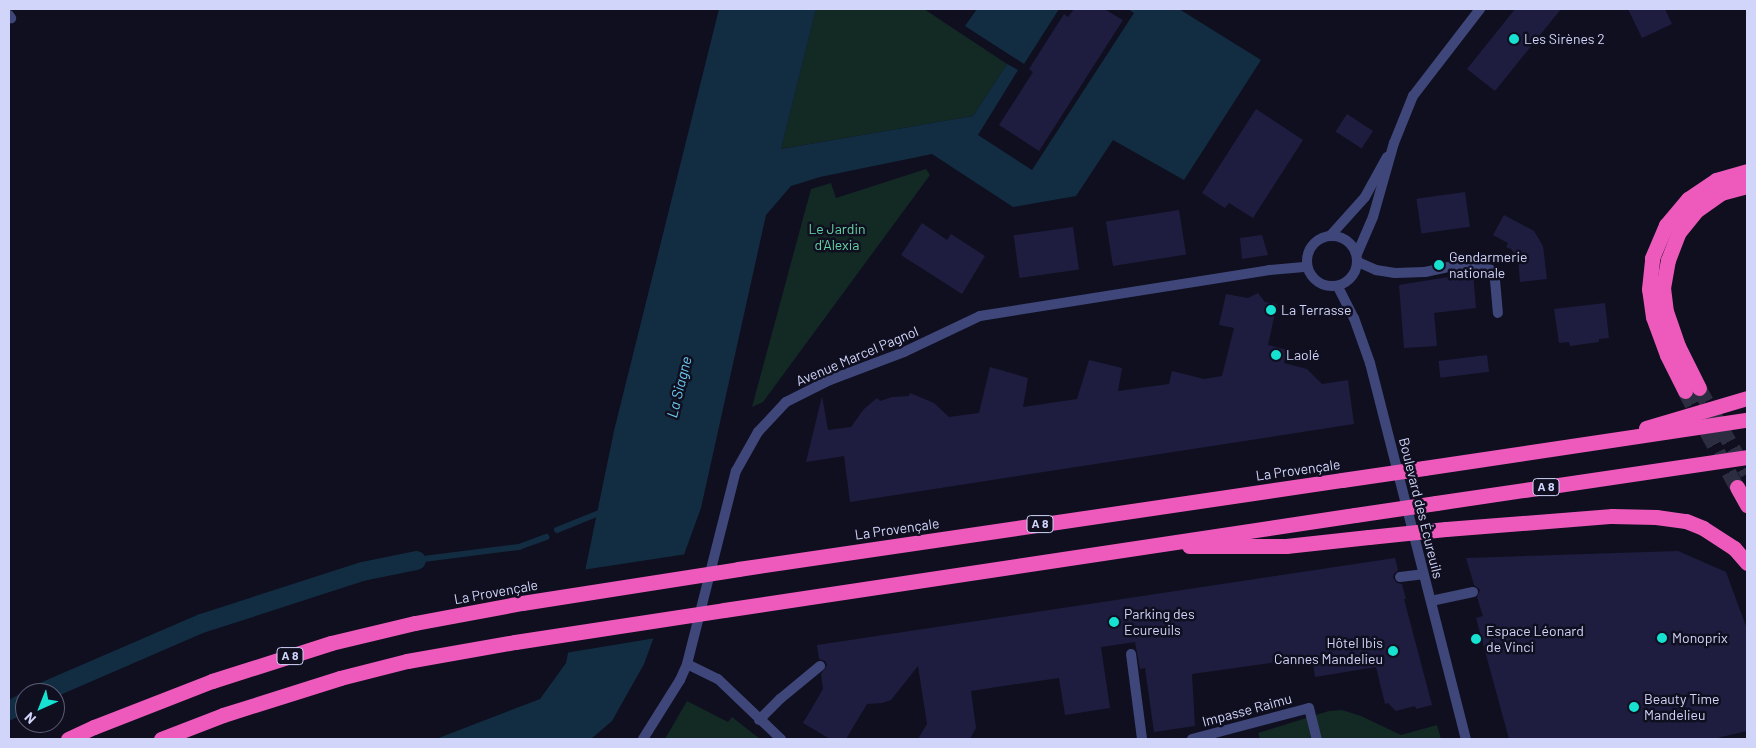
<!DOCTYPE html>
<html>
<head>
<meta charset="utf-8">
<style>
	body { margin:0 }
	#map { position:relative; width:1756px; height:748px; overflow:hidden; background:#0f0f20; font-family:Barlow,sans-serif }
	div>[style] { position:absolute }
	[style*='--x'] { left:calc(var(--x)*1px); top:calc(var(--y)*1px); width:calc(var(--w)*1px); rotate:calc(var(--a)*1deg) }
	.green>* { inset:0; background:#132924 }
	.water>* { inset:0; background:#122d41 }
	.pier>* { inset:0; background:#0f0f20 }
	.stream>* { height:5.5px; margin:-2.75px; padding:0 2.75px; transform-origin:2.75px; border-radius:2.75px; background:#122d41 }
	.canal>* { height:19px; margin:-9.5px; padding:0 9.5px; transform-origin:9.5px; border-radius:9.5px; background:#122d41 }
	.building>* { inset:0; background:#1e1d3f; transform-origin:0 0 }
	.motorway-tunnel>* { height:15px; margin-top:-7.5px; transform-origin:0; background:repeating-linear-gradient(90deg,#2c2d41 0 15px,transparent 0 23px) }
	.service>* { height:10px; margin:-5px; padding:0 5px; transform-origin:5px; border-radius:5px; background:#3f477a }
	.pedestrian>* { height:10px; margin:-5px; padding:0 5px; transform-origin:5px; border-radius:5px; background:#3f477a }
	.minor>* { height:10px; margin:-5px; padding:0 5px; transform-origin:5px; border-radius:5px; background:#3f477a }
	.tertiary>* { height:10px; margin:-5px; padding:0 5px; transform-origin:5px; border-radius:5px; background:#3f477a }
	.tertiary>.ring { margin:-5px; padding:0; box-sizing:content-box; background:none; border:10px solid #3f477a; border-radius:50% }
	.motorway>* { height:15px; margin:-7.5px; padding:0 7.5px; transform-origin:7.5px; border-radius:7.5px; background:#ee5abb }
	.motorway-bridge>* { height:15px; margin:-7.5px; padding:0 7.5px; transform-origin:7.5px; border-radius:7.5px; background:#ee5abb }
	.dots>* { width:14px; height:14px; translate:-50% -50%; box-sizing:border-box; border:2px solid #0f0f20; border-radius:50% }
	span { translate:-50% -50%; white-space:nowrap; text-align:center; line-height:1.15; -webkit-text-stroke:5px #0f0f20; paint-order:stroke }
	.shield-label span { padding:1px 4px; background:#0f0f20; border:1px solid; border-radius:4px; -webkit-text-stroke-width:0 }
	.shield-label { font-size:12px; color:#d2d5fa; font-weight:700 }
	.poi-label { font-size:14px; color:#d2d5fa }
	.left { translate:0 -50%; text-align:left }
	.right { translate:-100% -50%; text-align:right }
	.park-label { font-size:14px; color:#66d3a4 }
	.street-label { font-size:14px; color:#d2d5fa }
	.water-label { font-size:15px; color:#6bcaf0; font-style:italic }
	.frame { position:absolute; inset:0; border:10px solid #d2d5fa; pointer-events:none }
	.north { position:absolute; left:15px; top:683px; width:50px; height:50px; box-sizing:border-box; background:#0f0f20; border:1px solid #5d5e77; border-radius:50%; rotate:224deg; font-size:14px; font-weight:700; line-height:20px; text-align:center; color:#d2d5fa }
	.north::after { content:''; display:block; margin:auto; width:18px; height:22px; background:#17e2d1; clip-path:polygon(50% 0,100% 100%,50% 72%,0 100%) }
</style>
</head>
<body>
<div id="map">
	<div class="green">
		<div style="clip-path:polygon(816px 9px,924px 9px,1007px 64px,973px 116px,781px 149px)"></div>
		<div style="clip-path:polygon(926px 169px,930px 175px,763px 402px,752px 407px,811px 189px,831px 183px,836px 198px)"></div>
		<div style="clip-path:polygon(687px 701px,728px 722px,732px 717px,760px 739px,665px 739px)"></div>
		<div style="clip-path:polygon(1342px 710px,1361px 716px,1401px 735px,1437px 725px,1441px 739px,1260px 739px,1258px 733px,1329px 711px)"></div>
	</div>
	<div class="water">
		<div style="clip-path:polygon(719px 9px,816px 9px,781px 149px,973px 116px,1007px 64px,1018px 70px,978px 135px,1032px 170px,1134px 13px,1128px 9px,1179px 9px,1261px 60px,1184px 180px,1113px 140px,1076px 196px,1013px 207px,932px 154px,820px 177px,791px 186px,766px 215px,701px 508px,644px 664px,612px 721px,591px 739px,436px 739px,540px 699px,566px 663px,614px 431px)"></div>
		<div style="clip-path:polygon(977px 9px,1059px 9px,1024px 64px,965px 26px)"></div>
	</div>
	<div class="pier">
		<div style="clip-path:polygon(687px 554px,656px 638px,565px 653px,582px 570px)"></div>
	</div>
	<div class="stream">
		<div style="--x:557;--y:530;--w:43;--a:-21.8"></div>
		<div style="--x:416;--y:560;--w:104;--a:-7.2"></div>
		<div style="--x:519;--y:547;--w:29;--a:-20"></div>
	</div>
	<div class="canal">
		<div style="--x:39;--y:693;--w:176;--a:-23.4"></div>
		<div style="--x:201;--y:623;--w:169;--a:-17.9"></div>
		<div style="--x:362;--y:571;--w:55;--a:-11.5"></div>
		<div style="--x:9;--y:710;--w:18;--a:-29"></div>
	</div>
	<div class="building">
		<div style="clip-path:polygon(1074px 9px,1104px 9px,1123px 20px,1039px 151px,999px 125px,1033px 72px,1029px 69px,1064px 14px,1068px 17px)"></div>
		<div style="clip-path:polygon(1515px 9px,1561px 9px,1495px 91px,1467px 69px)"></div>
		<div style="clip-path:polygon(1628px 9px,1665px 9px,1672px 24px,1642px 38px)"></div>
		<div style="clip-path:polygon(1256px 109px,1303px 140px,1253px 218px,1229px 203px,1225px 208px,1202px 193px)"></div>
		<div style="left:1347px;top:114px;width:31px;height:21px;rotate:33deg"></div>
		<div style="left:1465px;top:192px;width:35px;height:49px;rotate:82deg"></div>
		<div style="left:1179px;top:210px;width:45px;height:74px;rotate:81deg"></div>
		<div style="clip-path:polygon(1504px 215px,1534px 231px,1543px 246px,1547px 279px,1520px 282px,1518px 258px,1511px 249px,1506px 247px,1508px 243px,1493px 235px)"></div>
		<div style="clip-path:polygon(922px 223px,947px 240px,951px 234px,985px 256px,962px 294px,901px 255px)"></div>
		<div style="left:1073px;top:227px;width:43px;height:60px;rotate:82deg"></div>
		<div style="clip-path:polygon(1262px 235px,1268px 255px,1242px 259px,1240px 238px)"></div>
		<div style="clip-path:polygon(1473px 273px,1476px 308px,1434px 313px,1437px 346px,1404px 348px,1399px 285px)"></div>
		<div style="clip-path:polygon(1258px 293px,1265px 302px,1277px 304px,1268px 345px,1287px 350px,1284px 363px,1307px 369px,1322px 384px,1348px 380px,1354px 424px,850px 502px,844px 456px,806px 462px,822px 396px,828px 430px,851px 427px,864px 409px,877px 398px,880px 401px,892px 397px,909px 396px,910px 393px,934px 403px,949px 417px,979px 413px,990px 367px,1028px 378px,1023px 407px,1077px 399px,1089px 360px,1122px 368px,1118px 391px,1169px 384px,1172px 371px,1204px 379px,1222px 376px,1234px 328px,1219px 325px,1226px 294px,1248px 298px)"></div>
		<div style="clip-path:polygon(1605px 303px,1609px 338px,1599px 339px,1599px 342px,1570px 346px,1569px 342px,1559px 343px,1554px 309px)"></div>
		<div style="left:1487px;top:355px;width:17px;height:49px;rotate:83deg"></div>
		<div style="clip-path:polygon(1678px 551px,1726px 572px,1747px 629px,1747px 731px,1713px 739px,1509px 739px,1476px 618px,1483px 616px,1477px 597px,1480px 590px,1474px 585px,1466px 558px)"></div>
		<div style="clip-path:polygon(1395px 558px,1398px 570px,1394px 574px,1393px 578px,1397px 583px,1402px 584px,1406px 599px,1404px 599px,1432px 705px,1416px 709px,1415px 706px,1396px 711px,1388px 703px,1385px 704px,1376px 667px,1315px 677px,1312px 657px,1192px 674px,1195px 726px,1154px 732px,1145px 668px,1140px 669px,1135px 642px,1101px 647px,1110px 708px,1065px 715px,1059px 678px,1003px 686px,971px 691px,976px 728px,970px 739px,918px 739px,927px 724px,918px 666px,891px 700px,882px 703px,867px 704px,846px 739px,830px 739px,803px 723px,823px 689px,821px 674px,827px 665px,825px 661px,819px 659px,817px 645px)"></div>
	</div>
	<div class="motorway-tunnel">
		<div style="--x:1699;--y:388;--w:98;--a:60.5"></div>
		<div style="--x:1685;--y:391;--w:109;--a:61.6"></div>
	</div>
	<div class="service">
		<div style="--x:9;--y:15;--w:4;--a:56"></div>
		<div style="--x:1358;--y:262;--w:20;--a:24"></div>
		<div style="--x:1376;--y:270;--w:19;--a:9"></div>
		<div style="--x:1395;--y:273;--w:30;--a:-2"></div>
		<div style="--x:1425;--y:272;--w:43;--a:-12.1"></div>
		<div style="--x:1467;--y:263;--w:25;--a:16"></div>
		<div style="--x:1491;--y:270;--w:11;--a:68"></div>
		<div style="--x:1495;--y:280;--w:33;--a:85"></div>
		<div style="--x:1400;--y:577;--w:23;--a:-7"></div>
		<div style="--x:1431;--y:601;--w:43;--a:-12.1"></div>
		<div style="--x:759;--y:720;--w:30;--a:-45"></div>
		<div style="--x:780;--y:699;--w:52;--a:-39.5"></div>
	</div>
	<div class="pedestrian">
		<div style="--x:1309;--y:708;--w:32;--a:76"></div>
	</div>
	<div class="minor">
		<div style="--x:1131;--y:654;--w:86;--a:82.6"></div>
		<div style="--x:687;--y:664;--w:34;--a:26"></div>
		<div style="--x:718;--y:679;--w:87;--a:43.6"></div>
		<div style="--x:643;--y:739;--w:70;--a:-57.9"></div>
		<div style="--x:680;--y:680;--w:17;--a:-66"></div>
		<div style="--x:687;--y:664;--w:199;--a:-75.8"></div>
		<div style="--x:736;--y:471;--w:45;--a:-60.6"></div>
		<div style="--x:758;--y:432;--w:41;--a:-47"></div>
		<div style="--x:786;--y:402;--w:49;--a:-26.6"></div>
		<div style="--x:830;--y:380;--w:79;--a:-20.7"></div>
		<div style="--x:904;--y:352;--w:84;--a:-25.3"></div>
		<div style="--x:980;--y:316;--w:293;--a:-9"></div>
		<div style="--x:1269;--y:270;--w:38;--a:-5"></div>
		<div style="--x:1192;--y:739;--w:121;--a:-14.8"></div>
	</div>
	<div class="tertiary">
		<div class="ring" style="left:1307px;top:236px;width:40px;height:40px"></div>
		<div style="--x:1330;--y:236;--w:52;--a:-48.1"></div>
		<div style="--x:1365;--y:197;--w:46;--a:-61.2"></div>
		<div style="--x:1357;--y:254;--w:40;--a:-66.6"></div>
		<div style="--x:1373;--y:217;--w:77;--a:-74.2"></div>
		<div style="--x:1394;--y:143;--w:51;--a:-68"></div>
		<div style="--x:1413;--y:96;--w:110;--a:-52.4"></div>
		<div style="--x:1338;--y:287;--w:35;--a:63"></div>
		<div style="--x:1354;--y:318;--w:48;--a:70.4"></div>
		<div style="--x:1370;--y:363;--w:388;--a:75.7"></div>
	</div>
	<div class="motorway">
		<div style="--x:1699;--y:388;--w:47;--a:-116.6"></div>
		<div style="--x:1678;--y:346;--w:36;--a:-109"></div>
		<div style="--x:1666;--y:312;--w:24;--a:-97"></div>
		<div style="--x:1663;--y:288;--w:28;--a:-80"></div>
		<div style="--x:1668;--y:260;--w:30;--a:-69"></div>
		<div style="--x:1679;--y:232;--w:28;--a:-51"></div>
		<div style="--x:1697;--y:210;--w:29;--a:-35"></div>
		<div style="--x:1721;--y:193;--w:27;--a:-15"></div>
		<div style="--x:1685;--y:391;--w:40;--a:-116.6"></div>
		<div style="--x:1667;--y:355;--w:40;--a:-110.2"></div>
		<div style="--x:1653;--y:317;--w:28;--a:-98"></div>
		<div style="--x:1649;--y:289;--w:31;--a:-84"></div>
		<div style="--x:1652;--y:258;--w:36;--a:-67"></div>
		<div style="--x:1666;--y:225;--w:34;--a:-50"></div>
		<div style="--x:1688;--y:199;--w:34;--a:-34"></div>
		<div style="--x:1716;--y:180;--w:32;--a:-16"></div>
		<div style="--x:1646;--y:428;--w:105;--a:-16.5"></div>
		<div style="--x:1424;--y:468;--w:327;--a:-8.5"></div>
		<div style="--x:1737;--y:487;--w:21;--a:61"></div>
		<div style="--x:1436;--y:503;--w:314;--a:-8.4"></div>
		<div style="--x:1446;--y:529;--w:167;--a:-4.5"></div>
		<div style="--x:1612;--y:516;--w:44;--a:1.3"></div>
		<div style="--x:1656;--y:517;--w:30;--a:8"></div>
		<div style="--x:1686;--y:521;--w:18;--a:22"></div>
		<div style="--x:1703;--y:528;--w:37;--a:33"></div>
		<div style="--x:1734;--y:548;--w:20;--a:49"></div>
		<div style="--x:1189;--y:546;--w:97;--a:0"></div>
		<div style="--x:1286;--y:546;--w:83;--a:-6.2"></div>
		<div style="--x:738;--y:569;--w:611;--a:-8.38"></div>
		<div style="--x:724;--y:610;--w:638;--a:-8.56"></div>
		<div style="--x:68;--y:739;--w:29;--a:-25"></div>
		<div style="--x:94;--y:727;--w:127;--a:-21.3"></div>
		<div style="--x:212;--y:681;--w:125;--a:-17.7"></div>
		<div style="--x:331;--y:643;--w:86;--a:-13.4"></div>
		<div style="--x:415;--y:623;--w:109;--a:-10.6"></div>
		<div style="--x:161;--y:739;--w:66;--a:-21.2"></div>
		<div style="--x:223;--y:715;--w:123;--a:-17.5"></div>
		<div style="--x:340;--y:678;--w:69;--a:-14.2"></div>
		<div style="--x:407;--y:661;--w:110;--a:-10"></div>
	</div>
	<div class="motorway-bridge">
		<div style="--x:1342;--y:480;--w:83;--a:-8.3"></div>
		<div style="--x:1355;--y:515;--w:82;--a:-8.4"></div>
		<div style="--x:1369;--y:537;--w:77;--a:-5.9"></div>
		<div style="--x:522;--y:603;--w:219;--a:-8.9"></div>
		<div style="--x:515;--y:642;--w:211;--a:-8.7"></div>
	</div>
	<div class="dots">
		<div style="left:1514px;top:39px;background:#17e2d1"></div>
		<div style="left:1439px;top:265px;background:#17e2d1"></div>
		<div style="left:1271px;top:310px;background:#17e2d1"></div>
		<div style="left:1276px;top:355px;background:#17e2d1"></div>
		<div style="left:1114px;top:622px;background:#17e2d1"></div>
		<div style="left:1662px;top:638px;background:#17e2d1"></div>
		<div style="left:1476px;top:639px;background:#17e2d1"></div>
		<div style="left:1393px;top:651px;background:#17e2d1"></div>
		<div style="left:1634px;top:707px;background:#17e2d1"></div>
	</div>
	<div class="shield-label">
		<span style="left:1546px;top:487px">A 8</span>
		<span style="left:1040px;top:524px">A 8</span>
		<span style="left:290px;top:656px">A 8</span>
	</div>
	<div class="poi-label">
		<span class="left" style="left:1524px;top:39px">Les Sirènes 2</span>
		<span class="left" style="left:1449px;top:265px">Gendarmerie<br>nationale</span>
		<span class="left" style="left:1281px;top:310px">La Terrasse</span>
		<span class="left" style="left:1286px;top:355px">Laolé</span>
		<span class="left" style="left:1124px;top:622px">Parking des<br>Ecureuils</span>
		<span class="left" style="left:1486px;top:639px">Espace Léonard<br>de Vinci</span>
		<span class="left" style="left:1672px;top:638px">Monoprix</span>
		<span class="right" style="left:1383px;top:651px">Hôtel Ibis<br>Cannes Mandelieu</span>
		<span class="left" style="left:1644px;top:707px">Beauty Time<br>Mandelieu</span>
	</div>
	<div class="park-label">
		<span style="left:837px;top:237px">Le Jardin<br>d'Alexia</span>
	</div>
	<div class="street-label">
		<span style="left:857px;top:356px;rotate:-23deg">Avenue Marcel Pagnol</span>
		<span style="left:1298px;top:470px;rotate:-8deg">La Provençale</span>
		<span style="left:1421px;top:508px;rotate:76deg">Boulevard des Écureuils</span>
		<span style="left:897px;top:529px;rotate:-8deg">La Provençale</span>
		<span style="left:496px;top:592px;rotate:-10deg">La Provençale</span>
		<span style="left:1247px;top:710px;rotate:-15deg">Impasse Raimu</span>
	</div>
	<div class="water-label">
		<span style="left:679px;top:387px;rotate:-76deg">La Siagne</span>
	</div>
	<div class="frame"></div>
	<div class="north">N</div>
</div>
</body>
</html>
